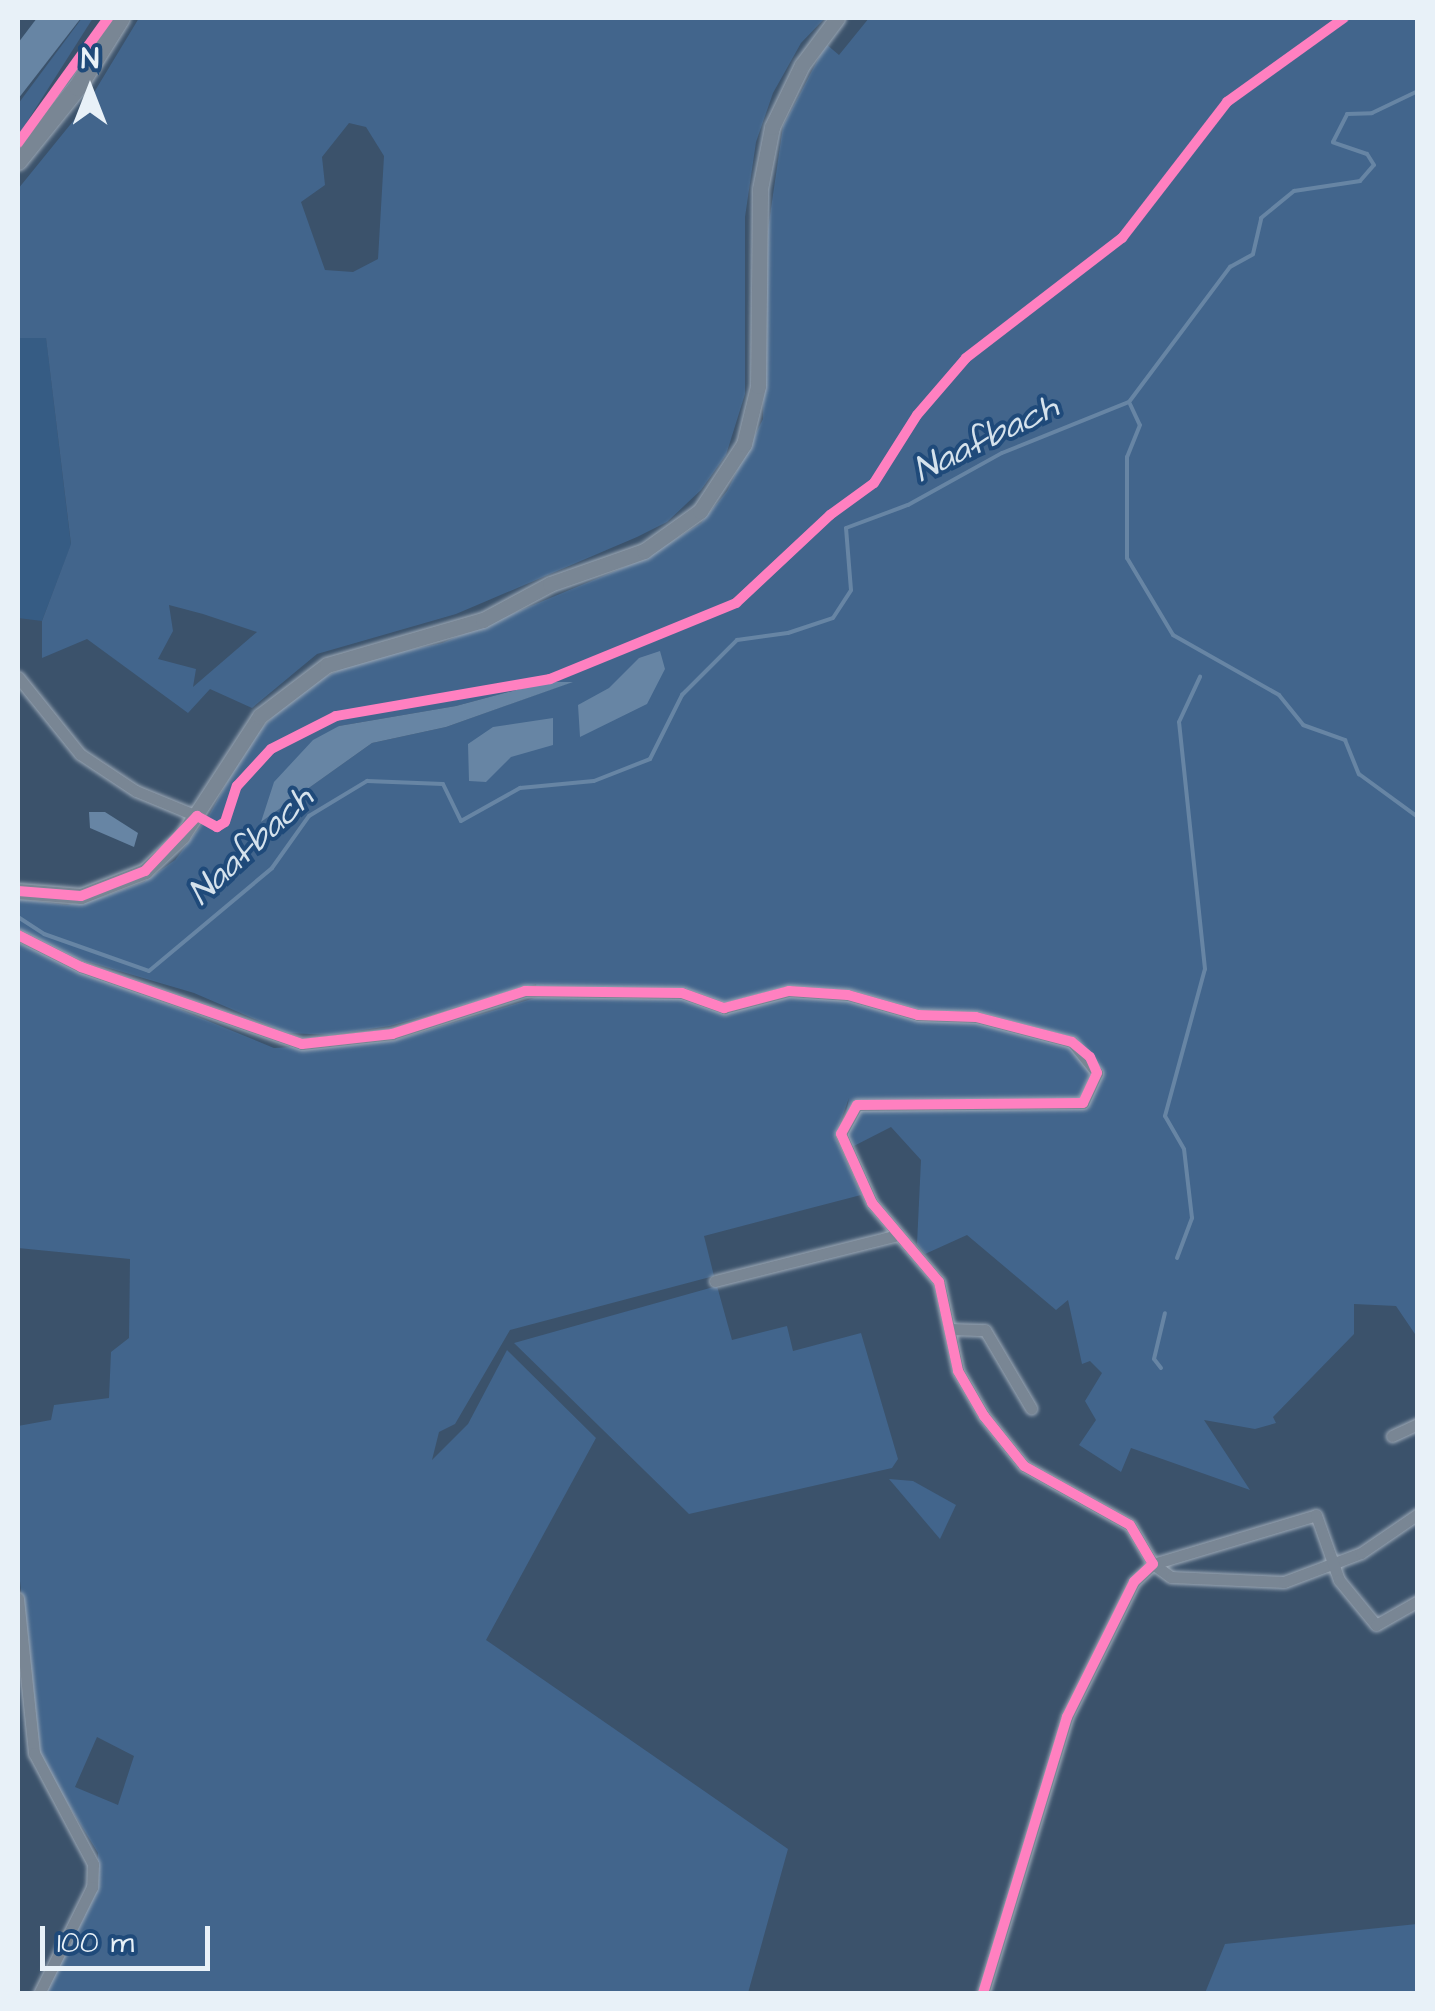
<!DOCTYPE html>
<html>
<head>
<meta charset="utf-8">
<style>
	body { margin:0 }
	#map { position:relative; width:1435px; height:2011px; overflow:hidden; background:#3b526b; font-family:"Architects Daughter",sans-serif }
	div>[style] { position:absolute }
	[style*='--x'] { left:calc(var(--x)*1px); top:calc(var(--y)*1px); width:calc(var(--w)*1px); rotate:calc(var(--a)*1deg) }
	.built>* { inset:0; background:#365c84 }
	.green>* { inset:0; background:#42658c }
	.water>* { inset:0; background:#6785a4 }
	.stream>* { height:4px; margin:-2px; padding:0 2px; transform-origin:2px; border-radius:2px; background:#6785a4 }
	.roads { filter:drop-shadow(0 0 2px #9da9b6) drop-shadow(0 0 2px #9da9b6) }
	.street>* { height:11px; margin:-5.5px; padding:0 5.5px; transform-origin:5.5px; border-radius:5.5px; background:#798694 }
	.secondary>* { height:15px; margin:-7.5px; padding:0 7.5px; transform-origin:7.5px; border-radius:7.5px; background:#798694 }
	.primary>* { height:18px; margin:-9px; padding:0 9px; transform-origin:9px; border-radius:9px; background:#798694 }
	.cycleway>* { height:10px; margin:-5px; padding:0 5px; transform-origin:5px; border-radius:5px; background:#ff80c0 }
	span { translate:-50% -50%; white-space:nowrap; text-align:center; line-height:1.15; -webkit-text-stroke:8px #1f4a7a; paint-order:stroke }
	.water-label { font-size:35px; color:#d5e2ec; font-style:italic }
	.frame { position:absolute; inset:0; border:20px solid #e8f1f8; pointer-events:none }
	.north { position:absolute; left:40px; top:40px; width:100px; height:100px; -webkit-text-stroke:8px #1f4a7a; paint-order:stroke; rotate:0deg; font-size:28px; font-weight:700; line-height:40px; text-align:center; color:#e8f1f8 }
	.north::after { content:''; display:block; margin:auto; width:35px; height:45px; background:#e8f1f8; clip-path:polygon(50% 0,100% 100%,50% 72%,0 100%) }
	.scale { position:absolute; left:40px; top:1926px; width:170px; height:45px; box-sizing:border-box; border:5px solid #e8f1f8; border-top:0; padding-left:12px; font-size:30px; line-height:35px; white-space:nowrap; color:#e8f1f8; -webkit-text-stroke:8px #1f4a7a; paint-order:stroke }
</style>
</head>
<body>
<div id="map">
	<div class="built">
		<div style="clip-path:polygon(18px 311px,46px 337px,71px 545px,42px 621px,18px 618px)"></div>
	</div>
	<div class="green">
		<div style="clip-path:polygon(82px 18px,93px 18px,18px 136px,18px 104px)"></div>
		<div style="clip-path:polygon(evenodd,139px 18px,825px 18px,801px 43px,773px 93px,756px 142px,745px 217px,745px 394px,726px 455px,701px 490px,667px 522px,637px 537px,456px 614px,317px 654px,252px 708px,210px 689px,188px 713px,87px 639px,42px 658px,42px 621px,71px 544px,46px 338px,19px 338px,18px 189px,87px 104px,139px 18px,349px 123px,366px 127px,384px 156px,378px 259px,353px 272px,325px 270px,301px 202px,325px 185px,322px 157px,349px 123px,139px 18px,169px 605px,203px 614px,257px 632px,193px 687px,196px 669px,158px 659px,173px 631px,169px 605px)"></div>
		<div style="clip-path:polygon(evenodd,869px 18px,1417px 18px,1417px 1337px,1396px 1306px,1354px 1304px,1354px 1334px,1273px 1417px,1276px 1423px,1255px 1429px,1204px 1420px,1250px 1490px,1131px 1448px,1121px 1472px,1079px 1445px,1096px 1420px,1085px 1401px,1102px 1373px,1090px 1361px,1082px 1364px,1068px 1300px,1056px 1310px,967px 1235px,925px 1254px,917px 1244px,921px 1160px,891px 1127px,848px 1149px,842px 1134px,849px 1098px,835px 1137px,861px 1195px,704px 1236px,714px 1276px,510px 1330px,455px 1424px,439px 1432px,432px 1460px,468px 1424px,507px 1350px,596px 1438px,486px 1640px,788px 1849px,748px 1993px,43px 1993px,98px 1876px,98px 1853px,41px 1760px,18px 1564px,18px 1426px,51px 1420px,54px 1405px,109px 1398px,111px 1352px,129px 1338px,130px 1259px,18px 1248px,18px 943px,274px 1048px,393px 1041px,538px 997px,536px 984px,390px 1026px,330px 1035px,287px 1033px,194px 993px,75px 958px,18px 930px,18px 899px,67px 905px,103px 897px,144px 882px,175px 860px,209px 815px,251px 739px,300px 689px,358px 661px,442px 643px,644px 559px,701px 523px,727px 491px,763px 419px,767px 236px,783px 126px,826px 44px,839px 55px,869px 18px,546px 682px,569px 683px,446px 727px,372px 743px,262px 821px,339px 726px,456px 706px,546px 682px,869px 18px,97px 1737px,134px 1756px,118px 1805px,75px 1787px,97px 1737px)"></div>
		<div style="clip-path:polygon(717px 1286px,732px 1340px,787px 1326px,793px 1351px,861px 1333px,898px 1459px,892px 1468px,689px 1514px,514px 1343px)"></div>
		<div style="clip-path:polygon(889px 1479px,913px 1481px,956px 1505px,940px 1539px)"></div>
		<div style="clip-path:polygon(1417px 1924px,1417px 1993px,1205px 1993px,1225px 1944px)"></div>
	</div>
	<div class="water">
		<div style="clip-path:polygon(37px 18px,81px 18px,18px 99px,18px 43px)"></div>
		<div style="clip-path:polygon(660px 651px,665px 669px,647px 704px,580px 737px,578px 705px,609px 688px,639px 658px)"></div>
		<div style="clip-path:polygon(546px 682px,573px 682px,446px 727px,372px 743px,261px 822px,274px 782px,313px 740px,339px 726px,456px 706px)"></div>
		<div style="clip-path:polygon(553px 718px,553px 745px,511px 757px,486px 782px,469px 781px,468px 744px,493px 727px)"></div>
		<div style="clip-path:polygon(89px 812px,105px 812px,138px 833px,134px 847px,90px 828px)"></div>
	</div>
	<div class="stream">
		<div style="--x:1130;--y:404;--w:23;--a:65"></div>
		<div style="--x:1140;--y:425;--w:35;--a:112"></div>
		<div style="--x:1127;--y:457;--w:101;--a:90"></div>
		<div style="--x:1127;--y:558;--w:90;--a:59.1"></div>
		<div style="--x:1173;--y:635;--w:122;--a:29.5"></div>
		<div style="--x:1279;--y:695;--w:38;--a:51"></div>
		<div style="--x:1303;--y:725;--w:45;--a:19.7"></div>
		<div style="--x:1345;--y:740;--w:37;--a:68"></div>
		<div style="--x:1359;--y:774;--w:73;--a:36.1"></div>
		<div style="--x:18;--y:917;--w:31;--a:33"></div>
		<div style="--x:44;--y:934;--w:111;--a:19.4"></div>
		<div style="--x:149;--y:971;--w:160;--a:-39.9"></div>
		<div style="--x:272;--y:868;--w:64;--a:-54.6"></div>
		<div style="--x:309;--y:816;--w:68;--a:-31.1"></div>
		<div style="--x:367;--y:781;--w:76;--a:2.3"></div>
		<div style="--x:443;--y:784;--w:41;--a:64.1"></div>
		<div style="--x:461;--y:821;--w:68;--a:-29.2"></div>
		<div style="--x:520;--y:788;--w:74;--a:-5.4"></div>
		<div style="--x:594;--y:781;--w:60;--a:-21.4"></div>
		<div style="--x:650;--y:759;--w:72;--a:-63.4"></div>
		<div style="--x:682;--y:695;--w:78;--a:-45"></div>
		<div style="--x:737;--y:640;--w:51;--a:-7.8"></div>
		<div style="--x:788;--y:633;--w:47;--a:-18.4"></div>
		<div style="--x:833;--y:618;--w:33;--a:-57"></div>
		<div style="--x:851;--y:590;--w:62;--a:-94.6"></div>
		<div style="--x:846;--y:528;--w:66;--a:-20.4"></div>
		<div style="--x:908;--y:505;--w:107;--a:-29"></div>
		<div style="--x:1002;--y:453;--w:137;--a:-21.9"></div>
		<div style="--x:1129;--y:402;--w:169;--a:-53.2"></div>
		<div style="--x:1230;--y:267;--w:26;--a:-29"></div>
		<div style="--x:1253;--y:254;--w:37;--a:-77"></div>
		<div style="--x:1261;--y:218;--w:43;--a:-39.3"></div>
		<div style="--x:1294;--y:191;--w:67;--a:-8.6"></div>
		<div style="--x:1360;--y:181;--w:21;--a:-49"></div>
		<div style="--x:1374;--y:165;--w:13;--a:-122"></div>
		<div style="--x:1367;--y:154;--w:36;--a:-161"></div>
		<div style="--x:1333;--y:142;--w:31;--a:-63"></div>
		<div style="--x:1347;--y:114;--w:25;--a:-2"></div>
		<div style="--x:1372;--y:113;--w:51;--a:-25.6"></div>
		<div style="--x:1177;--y:1258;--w:43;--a:-69.4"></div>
		<div style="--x:1192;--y:1218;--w:69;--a:-96.6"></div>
		<div style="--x:1184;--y:1149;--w:38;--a:-120"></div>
		<div style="--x:1165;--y:1116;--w:152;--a:-74.8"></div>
		<div style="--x:1205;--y:969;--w:248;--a:-96"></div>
		<div style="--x:1179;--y:722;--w:50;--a:-65"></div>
		<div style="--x:1161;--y:1368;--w:11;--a:-128"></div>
		<div style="--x:1154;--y:1359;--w:47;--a:-76.6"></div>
	</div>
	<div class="roads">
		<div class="street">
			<div style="--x:18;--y:677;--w:99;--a:51.2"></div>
			<div style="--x:80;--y:754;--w:67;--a:33.5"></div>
			<div style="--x:136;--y:791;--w:66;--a:22.3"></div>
			<div style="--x:18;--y:935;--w:71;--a:26.9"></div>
			<div style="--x:81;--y:967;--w:234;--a:19.2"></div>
			<div style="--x:302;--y:1044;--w:91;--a:-6.3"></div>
			<div style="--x:392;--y:1034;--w:140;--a:-17.9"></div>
			<div style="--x:525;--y:991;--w:157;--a:0.7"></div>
			<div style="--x:682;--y:993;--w:45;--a:19.7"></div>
			<div style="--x:724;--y:1008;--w:67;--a:-14.7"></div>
			<div style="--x:789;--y:991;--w:59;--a:3.9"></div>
			<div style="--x:848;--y:995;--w:73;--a:15.9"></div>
			<div style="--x:918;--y:1015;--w:58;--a:2"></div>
			<div style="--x:976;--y:1017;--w:99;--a:14.6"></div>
			<div style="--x:1072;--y:1042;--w:40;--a:51"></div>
			<div style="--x:1097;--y:1073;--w:33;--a:115"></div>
			<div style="--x:1083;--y:1103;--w:226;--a:179.5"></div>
			<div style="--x:857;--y:1105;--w:33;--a:119"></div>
			<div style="--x:841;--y:1134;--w:76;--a:65.8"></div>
			<div style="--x:872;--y:1203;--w:104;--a:49.7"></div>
			<div style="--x:939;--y:1282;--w:91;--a:77.9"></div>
			<div style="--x:958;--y:1371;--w:52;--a:60"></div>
			<div style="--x:984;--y:1416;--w:64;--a:51.3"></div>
			<div style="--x:1024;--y:1466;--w:121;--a:29.1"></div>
			<div style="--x:1130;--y:1525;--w:45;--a:59.5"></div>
			<div style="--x:715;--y:1281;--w:185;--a:-14.1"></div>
			<div style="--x:951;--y:1329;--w:34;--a:2"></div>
			<div style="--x:985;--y:1330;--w:91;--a:59.5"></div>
			<div style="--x:1392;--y:1436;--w:29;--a:-25"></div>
			<div style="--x:1153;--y:1564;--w:22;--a:36"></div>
			<div style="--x:1171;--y:1577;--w:113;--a:2.5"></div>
			<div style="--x:1284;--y:1582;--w:82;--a:-20.6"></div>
			<div style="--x:1361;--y:1553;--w:69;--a:-34.4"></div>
			<div style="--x:18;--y:1598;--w:156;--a:84.1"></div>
			<div style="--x:34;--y:1753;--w:126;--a:62"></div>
			<div style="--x:93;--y:1864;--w:23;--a:92"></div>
			<div style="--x:92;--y:1887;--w:119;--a:116.4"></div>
			<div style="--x:983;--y:1994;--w:289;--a:-73.1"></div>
			<div style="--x:1067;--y:1717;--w:151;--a:-63.6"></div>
			<div style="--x:1134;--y:1582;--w:26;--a:-43"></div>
			<div style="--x:1153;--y:1564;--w:170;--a:-16.7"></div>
			<div style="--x:1316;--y:1515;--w:69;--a:70.5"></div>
			<div style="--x:1339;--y:1580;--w:58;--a:50.6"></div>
			<div style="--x:1376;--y:1625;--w:48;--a:-29.7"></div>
		</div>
		<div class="secondary">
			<div style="--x:18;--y:891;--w:63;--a:4.5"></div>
			<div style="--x:81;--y:896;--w:69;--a:-21.3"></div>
			<div style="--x:145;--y:871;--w:51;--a:-43.4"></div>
			<div style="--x:182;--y:836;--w:143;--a:-57"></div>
			<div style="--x:260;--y:716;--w:84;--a:-37.3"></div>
			<div style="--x:327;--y:665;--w:162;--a:-16.1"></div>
			<div style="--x:483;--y:620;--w:76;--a:-28.2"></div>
			<div style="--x:550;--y:584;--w:100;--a:-19.3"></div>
			<div style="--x:644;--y:551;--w:69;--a:-35.5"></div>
			<div style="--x:700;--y:511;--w:80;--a:-56.7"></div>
			<div style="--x:744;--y:444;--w:60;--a:-76.4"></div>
			<div style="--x:758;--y:386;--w:197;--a:-89.4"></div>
			<div style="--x:760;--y:189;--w:63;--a:-79"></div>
			<div style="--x:772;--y:127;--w:69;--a:-64.2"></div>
			<div style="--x:802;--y:65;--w:59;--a:-53.3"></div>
		</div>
		<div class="primary">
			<div style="--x:18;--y:161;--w:95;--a:-51"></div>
			<div style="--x:78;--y:87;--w:81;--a:-58.1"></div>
		</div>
	</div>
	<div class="cycleway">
		<div style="--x:18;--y:143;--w:154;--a:-54.2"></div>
		<div style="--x:18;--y:891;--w:63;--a:4.5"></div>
		<div style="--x:81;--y:896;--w:69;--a:-21.3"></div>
		<div style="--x:145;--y:871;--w:76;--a:-46.6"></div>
		<div style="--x:197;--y:816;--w:23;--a:29"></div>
		<div style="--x:217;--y:827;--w:9;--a:-32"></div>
		<div style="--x:225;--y:822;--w:38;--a:-72"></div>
		<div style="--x:237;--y:786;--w:50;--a:-47.4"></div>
		<div style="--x:271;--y:749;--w:73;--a:-26.9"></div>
		<div style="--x:336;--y:716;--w:217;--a:-9.8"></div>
		<div style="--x:550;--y:679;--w:201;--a:-22.2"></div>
		<div style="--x:736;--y:603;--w:129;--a:-43.1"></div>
		<div style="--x:830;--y:515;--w:54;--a:-36"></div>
		<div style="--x:874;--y:483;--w:80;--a:-57.7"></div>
		<div style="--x:917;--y:415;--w:75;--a:-49.3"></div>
		<div style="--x:966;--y:358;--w:197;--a:-37.6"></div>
		<div style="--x:1122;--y:238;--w:172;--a:-52.3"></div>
		<div style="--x:1227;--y:102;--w:144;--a:-35.7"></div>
		<div style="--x:18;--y:935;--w:71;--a:26.9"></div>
		<div style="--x:81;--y:967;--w:234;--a:19.2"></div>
		<div style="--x:302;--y:1044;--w:91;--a:-6.3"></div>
		<div style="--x:392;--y:1034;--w:140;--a:-17.9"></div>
		<div style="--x:525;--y:991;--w:157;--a:0.7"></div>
		<div style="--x:682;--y:993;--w:45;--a:19.7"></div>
		<div style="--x:724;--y:1008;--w:67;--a:-14.7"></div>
		<div style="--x:789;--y:991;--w:59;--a:3.9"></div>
		<div style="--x:848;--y:995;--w:73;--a:15.9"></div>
		<div style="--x:918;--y:1015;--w:58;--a:2"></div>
		<div style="--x:976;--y:1017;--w:99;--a:14.6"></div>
		<div style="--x:1072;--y:1042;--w:23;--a:40"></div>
		<div style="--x:1090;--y:1057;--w:17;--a:66"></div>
		<div style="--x:1097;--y:1073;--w:33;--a:115"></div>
		<div style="--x:1083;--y:1103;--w:226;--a:179.5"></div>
		<div style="--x:857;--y:1105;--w:33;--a:119"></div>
		<div style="--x:841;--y:1134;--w:76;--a:65.8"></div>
		<div style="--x:872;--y:1203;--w:104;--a:49.7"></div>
		<div style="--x:939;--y:1282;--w:91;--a:77.9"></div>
		<div style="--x:958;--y:1371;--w:52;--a:60"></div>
		<div style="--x:984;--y:1416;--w:64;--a:51.3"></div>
		<div style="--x:1024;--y:1466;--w:121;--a:29.1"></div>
		<div style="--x:1130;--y:1525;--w:45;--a:59.5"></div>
		<div style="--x:1153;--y:1564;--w:26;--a:137"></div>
		<div style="--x:1134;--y:1582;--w:151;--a:116.4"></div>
		<div style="--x:1067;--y:1717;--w:289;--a:106.9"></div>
	</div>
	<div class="water-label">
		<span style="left:986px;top:439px;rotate:-26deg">Naafbach</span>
		<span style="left:251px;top:846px;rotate:-43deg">Naafbach</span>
	</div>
	<div class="frame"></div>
	<div class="north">N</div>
	<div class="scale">100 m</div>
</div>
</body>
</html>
